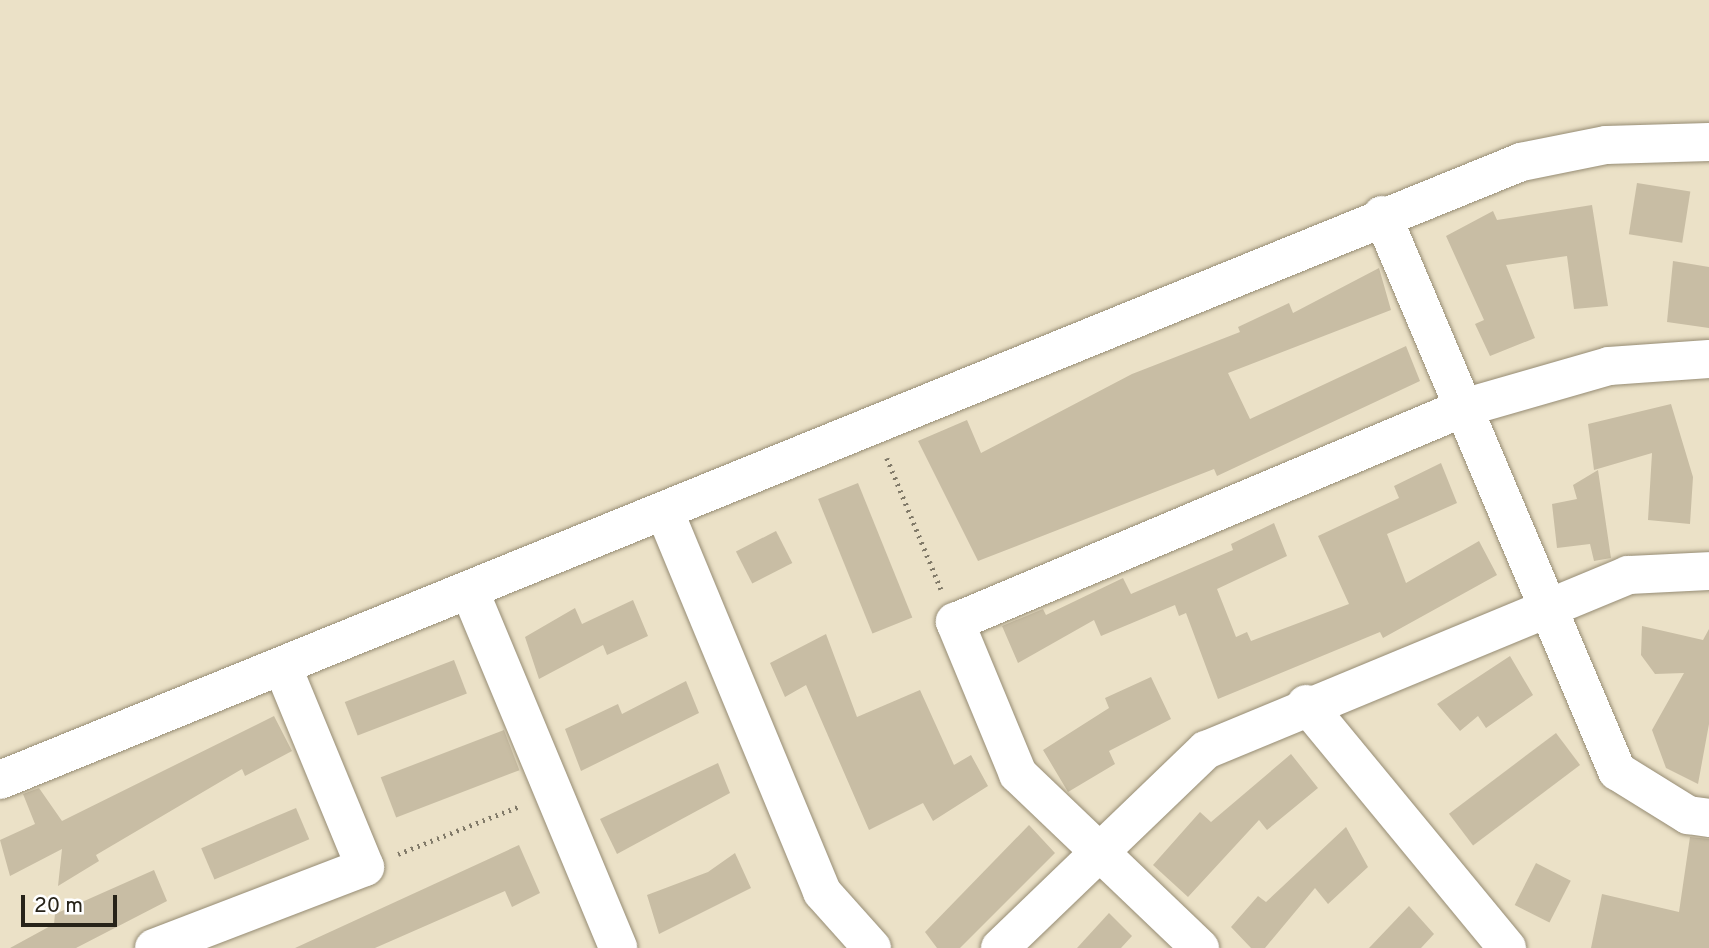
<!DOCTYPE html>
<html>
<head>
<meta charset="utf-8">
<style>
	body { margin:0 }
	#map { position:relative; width:1709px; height:948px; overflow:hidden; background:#ebe1c7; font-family:Overpass,sans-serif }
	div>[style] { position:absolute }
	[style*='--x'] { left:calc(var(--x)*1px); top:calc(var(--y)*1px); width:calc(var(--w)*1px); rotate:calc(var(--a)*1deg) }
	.building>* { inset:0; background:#c8bda4; transform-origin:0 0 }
	.path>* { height:4.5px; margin-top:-2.25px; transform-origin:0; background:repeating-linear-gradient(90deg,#817a69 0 2px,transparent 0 7px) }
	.roads { filter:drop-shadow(0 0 2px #968c74) drop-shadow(0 0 2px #968c74) }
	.minor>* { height:38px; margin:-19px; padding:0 19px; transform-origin:19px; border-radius:19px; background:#fff }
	span { translate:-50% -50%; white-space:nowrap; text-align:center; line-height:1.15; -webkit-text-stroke:5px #fff; paint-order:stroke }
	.scale { position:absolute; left:21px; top:895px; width:96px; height:32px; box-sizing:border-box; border:4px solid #272319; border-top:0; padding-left:9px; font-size:21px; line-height:24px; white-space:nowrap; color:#272319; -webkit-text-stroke:5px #fff; paint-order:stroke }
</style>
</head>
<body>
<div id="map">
	<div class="building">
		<div style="left:1637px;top:183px;width:54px;height:52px;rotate:9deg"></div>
		<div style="clip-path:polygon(1592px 205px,1608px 306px,1574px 309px,1567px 256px,1506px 265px,1535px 338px,1490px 356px,1475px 324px,1484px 320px,1446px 236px,1493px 211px,1497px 220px)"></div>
		<div style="clip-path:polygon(1673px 261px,1709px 267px,1709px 328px,1667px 322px)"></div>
		<div style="clip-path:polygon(1379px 268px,1391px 310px,1228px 373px,1250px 419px,1406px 346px,1420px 381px,1217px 476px,1214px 469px,978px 561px,918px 441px,967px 420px,981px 453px,1132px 374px,1240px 332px,1238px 327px,1289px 303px,1293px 313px)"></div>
		<div style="clip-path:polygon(1671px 404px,1693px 477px,1690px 524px,1648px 520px,1652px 453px,1594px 470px,1588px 424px)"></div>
		<div style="clip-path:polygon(1441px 463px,1457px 503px,1387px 534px,1406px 583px,1479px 541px,1497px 575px,1383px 638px,1380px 632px,1218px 699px,1186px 613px,1179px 616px,1175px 605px,1101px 636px,1094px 620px,1018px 663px,1002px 626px,1043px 609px,1046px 615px,1123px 578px,1131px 594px,1233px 550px,1231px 544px,1274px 523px,1287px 556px,1217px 589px,1236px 637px,1247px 632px,1251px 641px,1349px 604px,1318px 536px,1399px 498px,1394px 486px)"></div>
		<div style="clip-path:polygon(1598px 470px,1611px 558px,1594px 561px,1590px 544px,1557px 548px,1552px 504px,1577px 499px,1573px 485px)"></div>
		<div style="left:858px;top:483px;width:145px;height:43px;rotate:68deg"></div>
		<div style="left:776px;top:531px;width:36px;height:45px;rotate:63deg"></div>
		<div style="clip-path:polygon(633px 600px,648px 636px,607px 655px,603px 645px,539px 679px,525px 637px,575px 608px,582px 624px)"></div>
		<div style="clip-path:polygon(1642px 626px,1703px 640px,1709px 629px,1709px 724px,1698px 784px,1666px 768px,1652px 730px,1684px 673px,1655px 674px,1641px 655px)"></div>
		<div style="clip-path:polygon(826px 634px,857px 717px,920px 690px,954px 765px,971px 755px,988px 786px,933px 821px,923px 803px,869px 830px,806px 685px,785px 697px,770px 663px)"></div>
		<div style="clip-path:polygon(1510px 656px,1533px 695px,1486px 728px,1478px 716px,1460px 731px,1437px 704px)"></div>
		<div style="left:454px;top:660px;width:36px;height:117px;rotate:69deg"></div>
		<div style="clip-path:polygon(1151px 677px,1171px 719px,1109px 751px,1115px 764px,1068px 792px,1043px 750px,1109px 708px,1105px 698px)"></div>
		<div style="clip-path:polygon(686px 681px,699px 713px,581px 771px,565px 729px,618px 704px,622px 714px)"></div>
		<div style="clip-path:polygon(274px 716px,292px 751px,245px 776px,242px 769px,96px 855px,99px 861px,58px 886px,62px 849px,10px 876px,0 840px,35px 824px,23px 794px,39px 788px,62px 821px)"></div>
		<div style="left:504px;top:730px;width:43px;height:132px;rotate:69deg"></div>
		<div style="left:1556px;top:733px;width:40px;height:134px;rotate:53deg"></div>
		<div style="clip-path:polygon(1291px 754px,1318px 788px,1267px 830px,1259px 820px,1188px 897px,1153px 865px,1200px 812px,1211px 822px)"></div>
		<div style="clip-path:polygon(718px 763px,730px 793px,617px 854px,600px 819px)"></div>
		<div style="left:296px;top:808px;width:34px;height:103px;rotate:67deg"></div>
		<div style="clip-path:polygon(1029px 825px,1055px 853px,960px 948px,937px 948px,925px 932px)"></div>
		<div style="clip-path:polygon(1346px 827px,1368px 867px,1328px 904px,1315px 888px,1265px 948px,1251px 948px,1231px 927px,1258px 896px,1266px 902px)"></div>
		<div style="clip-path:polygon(1690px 837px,1709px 839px,1709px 948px,1591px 948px,1602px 894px,1679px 912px)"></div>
		<div style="clip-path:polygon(519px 845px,540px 893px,512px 907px,505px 891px,375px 948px,295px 948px)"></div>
		<div style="clip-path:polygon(735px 853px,751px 888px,659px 934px,647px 895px,708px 872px)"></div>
		<div style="left:1536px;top:863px;width:39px;height:47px;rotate:27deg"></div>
		<div style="clip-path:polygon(154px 870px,167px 901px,76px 948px,10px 948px,54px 924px,55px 914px)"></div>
		<div style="clip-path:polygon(1409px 906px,1434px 934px,1421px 948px,1369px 948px)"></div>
		<div style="clip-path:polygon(1109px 913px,1132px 936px,1121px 948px,1077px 948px)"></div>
	</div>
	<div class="path">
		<div style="--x:887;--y:458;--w:142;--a:67.6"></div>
		<div style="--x:398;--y:854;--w:131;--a:-21.5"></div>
	</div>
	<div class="roads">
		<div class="minor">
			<div style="--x:1382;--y:215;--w:604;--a:67.09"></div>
			<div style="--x:1617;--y:771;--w:84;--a:31.8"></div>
			<div style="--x:1688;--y:815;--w:21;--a:8"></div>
			<div style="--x:666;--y:515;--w:408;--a:67.5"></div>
			<div style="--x:822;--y:892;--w:75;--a:48.2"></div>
			<div style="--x:471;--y:594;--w:383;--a:67.4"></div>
			<div style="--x:1306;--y:704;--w:316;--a:50.5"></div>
			<div style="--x:0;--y:780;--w:1642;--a:-22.11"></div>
			<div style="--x:1521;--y:162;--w:87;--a:-11.3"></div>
			<div style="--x:1606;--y:145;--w:103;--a:-1.7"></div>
			<div style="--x:154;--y:948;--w:226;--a:-21"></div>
			<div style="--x:365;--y:867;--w:213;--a:-112.4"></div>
			<div style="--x:1000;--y:948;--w:286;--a:-43.9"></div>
			<div style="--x:1206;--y:750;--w:457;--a:-22.5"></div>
			<div style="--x:1628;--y:575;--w:81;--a:-2.8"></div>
			<div style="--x:1200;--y:948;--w:252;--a:-136.3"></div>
			<div style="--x:1018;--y:774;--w:165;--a:-112.5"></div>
			<div style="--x:955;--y:622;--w:551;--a:-22.84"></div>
			<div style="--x:1463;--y:408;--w:152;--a:-16"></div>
			<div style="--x:1609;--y:366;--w:100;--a:-4"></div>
		</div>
	</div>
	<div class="scale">20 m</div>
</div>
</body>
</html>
